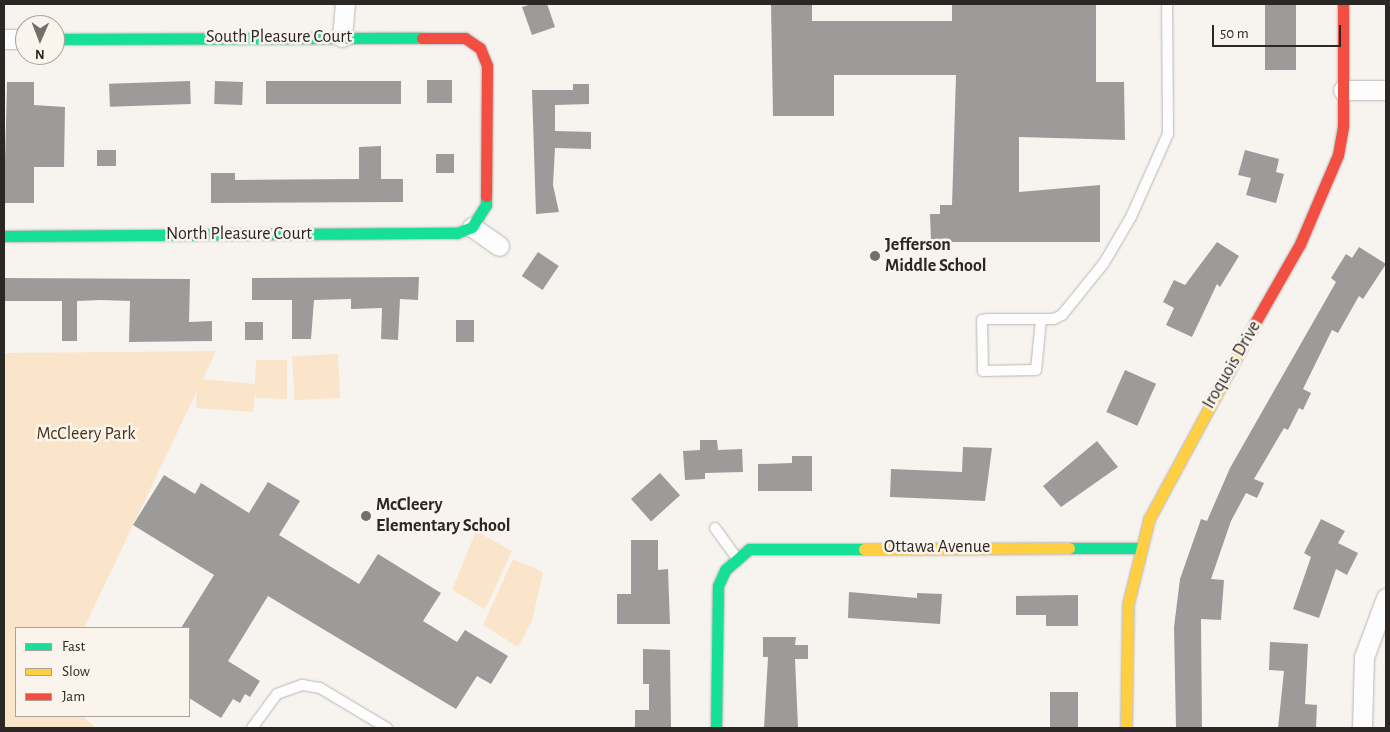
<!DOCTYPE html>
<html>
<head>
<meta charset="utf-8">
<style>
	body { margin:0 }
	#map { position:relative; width:1390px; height:732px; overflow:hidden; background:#f7f4f0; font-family:"Alegreya Sans",sans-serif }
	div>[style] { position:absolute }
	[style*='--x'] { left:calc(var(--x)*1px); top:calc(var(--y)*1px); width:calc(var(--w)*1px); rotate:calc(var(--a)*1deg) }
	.green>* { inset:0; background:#fae5cb; transform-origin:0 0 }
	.building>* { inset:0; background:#9d9b99; transform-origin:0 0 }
	.roads { filter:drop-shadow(0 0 1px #b8b6b3) drop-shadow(0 0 1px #b8b6b3) }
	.lane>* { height:10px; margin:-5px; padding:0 5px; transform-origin:5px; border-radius:5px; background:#fefdfd }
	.street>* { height:19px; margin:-9.5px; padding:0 9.5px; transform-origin:9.5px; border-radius:9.5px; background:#fefdfd }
	.fast>* { height:11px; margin:-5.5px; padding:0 5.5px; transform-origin:5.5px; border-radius:5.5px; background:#16e098 }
	.slow>* { height:11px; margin:-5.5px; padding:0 5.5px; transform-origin:5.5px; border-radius:5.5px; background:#ffcf43 }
	.jam>* { height:11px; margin:-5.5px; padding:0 5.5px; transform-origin:5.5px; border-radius:5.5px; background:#f24e42 }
	.dots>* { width:14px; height:14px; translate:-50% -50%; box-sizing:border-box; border:2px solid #faf4ed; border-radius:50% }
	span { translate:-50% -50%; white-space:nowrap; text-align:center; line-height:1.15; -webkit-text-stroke:5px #faf4ed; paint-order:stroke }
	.street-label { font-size:18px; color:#2a2725 }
	.poi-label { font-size:18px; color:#2a2725; font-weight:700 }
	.left { translate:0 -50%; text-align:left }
	.park-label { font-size:18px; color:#483215 }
	.frame { position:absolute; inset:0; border:5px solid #2a2725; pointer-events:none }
	.legend { position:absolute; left:15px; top:627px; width:175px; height:90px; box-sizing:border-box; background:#faf4ed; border:1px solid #a7a29d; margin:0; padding:6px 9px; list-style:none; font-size:15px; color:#2a2725 }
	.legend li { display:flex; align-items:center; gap:10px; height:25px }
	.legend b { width:25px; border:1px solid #a7a29d }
	.north { position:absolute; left:15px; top:15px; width:50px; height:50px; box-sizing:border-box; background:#faf4ed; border:1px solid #a7a29d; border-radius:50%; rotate:181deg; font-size:14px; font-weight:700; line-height:20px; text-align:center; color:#2a2725 }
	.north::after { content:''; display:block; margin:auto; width:18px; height:22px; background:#726f6c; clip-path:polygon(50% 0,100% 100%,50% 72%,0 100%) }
	.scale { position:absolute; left:1212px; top:25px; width:129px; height:22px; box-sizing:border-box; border:2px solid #2a2725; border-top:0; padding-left:6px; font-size:15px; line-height:18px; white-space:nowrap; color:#2a2725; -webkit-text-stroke:4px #faf4ed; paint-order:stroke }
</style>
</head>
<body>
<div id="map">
	<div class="green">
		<div style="clip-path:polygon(216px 351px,203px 379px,255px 384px,256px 360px,287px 360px,287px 399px,256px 398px,255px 393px,253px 412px,196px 408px,197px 391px,84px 628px,16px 628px,16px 716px,82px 716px,96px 728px,4px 728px,4px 353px)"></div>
		<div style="left:338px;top:354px;width:44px;height:46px;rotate:87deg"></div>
		<div style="clip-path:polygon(476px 531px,512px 551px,485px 609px,452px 590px)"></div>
		<div style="clip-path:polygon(513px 559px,543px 572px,532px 621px,518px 647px,483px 625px)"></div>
	</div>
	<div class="building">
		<div style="clip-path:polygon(532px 4px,547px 4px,555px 27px,532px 35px,522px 7px)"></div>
		<div style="clip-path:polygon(771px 4px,812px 4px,812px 21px,952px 21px,952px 4px,1096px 4px,1096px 82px,1124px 82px,1125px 140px,1019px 137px,1019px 192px,1100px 185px,1100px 242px,931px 242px,930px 214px,940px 214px,940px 205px,952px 205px,956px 75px,834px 75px,834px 116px,773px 116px)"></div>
		<div style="left:1265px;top:4px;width:31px;height:66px"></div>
		<div style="left:427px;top:80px;width:25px;height:23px"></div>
		<div style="left:190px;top:81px;width:23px;height:81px;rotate:88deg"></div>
		<div style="left:215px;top:81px;width:28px;height:23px;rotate:2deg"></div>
		<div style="left:266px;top:81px;width:135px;height:23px"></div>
		<div style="clip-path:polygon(7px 82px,34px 82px,34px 105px,65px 107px,64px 167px,34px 167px,34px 203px,4px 203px)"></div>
		<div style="clip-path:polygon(573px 84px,589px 84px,589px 104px,555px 105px,555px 131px,591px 132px,591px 149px,555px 148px,553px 185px,559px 212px,536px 214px,532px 90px,573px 90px)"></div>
		<div style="clip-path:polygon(381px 146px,381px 179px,403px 179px,403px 202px,211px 203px,211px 173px,235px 173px,235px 180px,359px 179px,359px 147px)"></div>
		<div style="left:97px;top:150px;width:19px;height:16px"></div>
		<div style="clip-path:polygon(1245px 150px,1279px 159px,1276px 172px,1284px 174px,1276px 203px,1246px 195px,1251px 178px,1238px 175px)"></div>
		<div style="left:436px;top:154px;width:18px;height:19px"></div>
		<div style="clip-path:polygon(1217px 242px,1239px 256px,1220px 287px,1217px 284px,1192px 337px,1166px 325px,1174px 308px,1163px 302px,1174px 280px,1185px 285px)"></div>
		<div style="clip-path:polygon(1359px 247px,1386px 264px,1363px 299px,1359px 296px,1338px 333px,1332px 330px,1303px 389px,1311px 393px,1303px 410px,1299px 408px,1288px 430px,1284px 428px,1254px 479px,1264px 483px,1257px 498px,1246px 493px,1231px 521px,1211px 579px,1224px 580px,1221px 620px,1201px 619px,1202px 728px,1176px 728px,1174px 627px,1180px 579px,1201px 519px,1207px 521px,1230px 468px,1336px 282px,1331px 278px,1346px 254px,1352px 258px)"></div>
		<div style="left:538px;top:252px;width:25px;height:29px;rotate:34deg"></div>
		<div style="clip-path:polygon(419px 277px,418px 300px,400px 299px,398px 340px,381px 339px,382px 308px,351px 309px,351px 299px,314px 300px,311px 339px,292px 339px,292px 300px,252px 300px,252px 278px)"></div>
		<div style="clip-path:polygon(4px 278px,190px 279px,189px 322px,212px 321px,212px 341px,129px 342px,130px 301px,101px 300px,77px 301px,77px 341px,62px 341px,62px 301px,4px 301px)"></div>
		<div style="left:456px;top:320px;width:18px;height:22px"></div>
		<div style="left:245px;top:322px;width:18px;height:18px"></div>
		<div style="left:1125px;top:370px;width:34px;height:46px;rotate:24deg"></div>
		<div style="clip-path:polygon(700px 440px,717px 440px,718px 450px,742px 449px,743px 472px,705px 473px,705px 479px,685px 480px,683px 451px,700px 450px)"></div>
		<div style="clip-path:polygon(1097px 441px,1118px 467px,1061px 507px,1043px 486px)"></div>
		<div style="clip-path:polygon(963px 447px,992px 448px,985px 501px,890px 497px,891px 469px,962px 472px)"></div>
		<div style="clip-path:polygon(792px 456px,812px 456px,812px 491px,758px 491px,758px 464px,792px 463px)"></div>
		<div style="left:660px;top:473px;width:30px;height:39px;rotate:48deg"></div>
		<div style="clip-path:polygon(164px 475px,195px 494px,201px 483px,249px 513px,268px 482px,300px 501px,279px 535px,359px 584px,378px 554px,441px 593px,423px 621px,457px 642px,465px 630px,508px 656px,491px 684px,477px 676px,456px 709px,268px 596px,228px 661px,260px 681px,250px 697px,245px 694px,240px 703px,233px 699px,221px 718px,189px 698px,189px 628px,181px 628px,214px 575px,133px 525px)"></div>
		<div style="clip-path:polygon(1321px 519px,1345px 531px,1338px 543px,1358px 553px,1347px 575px,1336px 569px,1319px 618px,1293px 609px,1311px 557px,1304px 553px)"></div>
		<div style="clip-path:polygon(631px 540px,658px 540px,658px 570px,668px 569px,670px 624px,617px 624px,617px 594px,631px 594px)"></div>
		<div style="clip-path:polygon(849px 592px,917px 598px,917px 593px,942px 594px,940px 624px,848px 618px)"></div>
		<div style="clip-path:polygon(1078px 595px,1078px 626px,1046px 626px,1046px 615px,1016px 615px,1016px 596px)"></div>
		<div style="clip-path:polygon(763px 637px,796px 637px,795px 645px,808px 645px,808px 659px,795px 659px,798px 727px,764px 728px,768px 657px,763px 657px)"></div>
		<div style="clip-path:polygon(1270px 642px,1308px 644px,1305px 704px,1317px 705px,1316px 728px,1278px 728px,1284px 671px,1269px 670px)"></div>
		<div style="clip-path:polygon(643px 649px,670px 650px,671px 728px,635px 728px,635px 710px,649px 710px,649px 684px,643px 684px)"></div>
		<div style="left:1050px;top:692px;width:28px;height:36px"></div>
	</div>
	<div class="roads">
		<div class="lane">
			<div style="--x:1041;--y:320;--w:50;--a:95.7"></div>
			<div style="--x:1036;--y:370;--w:53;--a:178.9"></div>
			<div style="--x:983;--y:371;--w:51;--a:-91.1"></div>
			<div style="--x:982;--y:320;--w:6;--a:-9"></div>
			<div style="--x:988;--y:319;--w:66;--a:0"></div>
			<div style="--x:1054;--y:319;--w:9;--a:-27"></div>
			<div style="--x:1062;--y:315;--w:67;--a:-51.1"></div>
			<div style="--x:1104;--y:263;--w:53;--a:-59.6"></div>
			<div style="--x:1131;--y:217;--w:91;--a:-66"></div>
			<div style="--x:1168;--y:134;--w:130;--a:-90.4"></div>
			<div style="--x:715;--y:528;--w:36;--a:54"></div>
			<div style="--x:252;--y:728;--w:42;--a:-53.7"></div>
			<div style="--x:277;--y:694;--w:27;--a:-20"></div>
			<div style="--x:302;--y:685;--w:18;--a:9"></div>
			<div style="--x:320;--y:688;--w:78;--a:30.8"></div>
		</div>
		<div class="street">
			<div style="--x:342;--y:37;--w:33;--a:-85"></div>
			<div style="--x:4;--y:39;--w:21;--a:0"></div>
			<div style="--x:1343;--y:90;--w:43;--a:0"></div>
			<div style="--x:472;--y:227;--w:33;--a:35"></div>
			<div style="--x:1362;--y:728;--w:71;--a:-88.4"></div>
			<div style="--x:1364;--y:657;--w:63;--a:-69.6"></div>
		</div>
		<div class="fast">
			<div style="--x:55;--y:39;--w:367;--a:-0.2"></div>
			<div style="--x:4;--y:236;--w:453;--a:-0.4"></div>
			<div style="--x:457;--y:233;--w:16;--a:-22"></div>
			<div style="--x:472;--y:227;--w:26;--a:-58"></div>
			<div style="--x:486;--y:205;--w:9;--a:-90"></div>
			<div style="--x:1069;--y:548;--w:71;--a:0"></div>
			<div style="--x:716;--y:728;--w:142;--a:-89.2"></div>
			<div style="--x:718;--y:586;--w:17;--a:-66"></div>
			<div style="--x:725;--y:570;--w:32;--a:-41"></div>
			<div style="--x:749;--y:549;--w:115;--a:0"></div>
		</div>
		<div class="slow">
			<div style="--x:864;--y:549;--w:205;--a:-0.3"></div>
			<div style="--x:1126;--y:728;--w:124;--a:-89.1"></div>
			<div style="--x:1128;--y:604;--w:88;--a:-76.1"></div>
			<div style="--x:1149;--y:519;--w:225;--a:-61.6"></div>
		</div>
		<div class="jam">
			<div style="--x:422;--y:38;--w:43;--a:0"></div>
			<div style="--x:465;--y:38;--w:18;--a:34"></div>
			<div style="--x:480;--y:48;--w:18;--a:68"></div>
			<div style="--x:487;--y:65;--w:131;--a:90.4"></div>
			<div style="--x:1256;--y:321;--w:89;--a:-60.3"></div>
			<div style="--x:1300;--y:244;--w:97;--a:-66.9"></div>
			<div style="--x:1338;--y:155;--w:29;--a:-80"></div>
			<div style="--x:1343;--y:126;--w:122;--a:-90"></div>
		</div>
	</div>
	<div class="dots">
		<div style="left:875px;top:256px;background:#726f6c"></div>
		<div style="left:366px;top:516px;background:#726f6c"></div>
	</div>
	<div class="street-label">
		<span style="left:279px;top:37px">South Pleasure Court</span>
		<span style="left:239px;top:234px">North Pleasure Court</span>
		<span style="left:1232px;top:365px;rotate:-60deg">Iroquois Drive</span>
		<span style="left:937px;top:547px">Ottawa Avenue</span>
	</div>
	<div class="poi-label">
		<span class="left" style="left:885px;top:256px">Jefferson<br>Middle School</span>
		<span class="left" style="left:376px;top:516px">McCleery<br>Elementary School</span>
	</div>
	<div class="park-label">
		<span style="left:86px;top:434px">McCleery Park</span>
	</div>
	<div class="frame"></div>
	<ul class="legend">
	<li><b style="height:6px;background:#16e098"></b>Fast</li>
	<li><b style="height:6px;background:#ffcf43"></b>Slow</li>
	<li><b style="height:6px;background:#f24e42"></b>Jam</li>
	</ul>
	<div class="north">N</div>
	<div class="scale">50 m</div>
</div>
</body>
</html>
